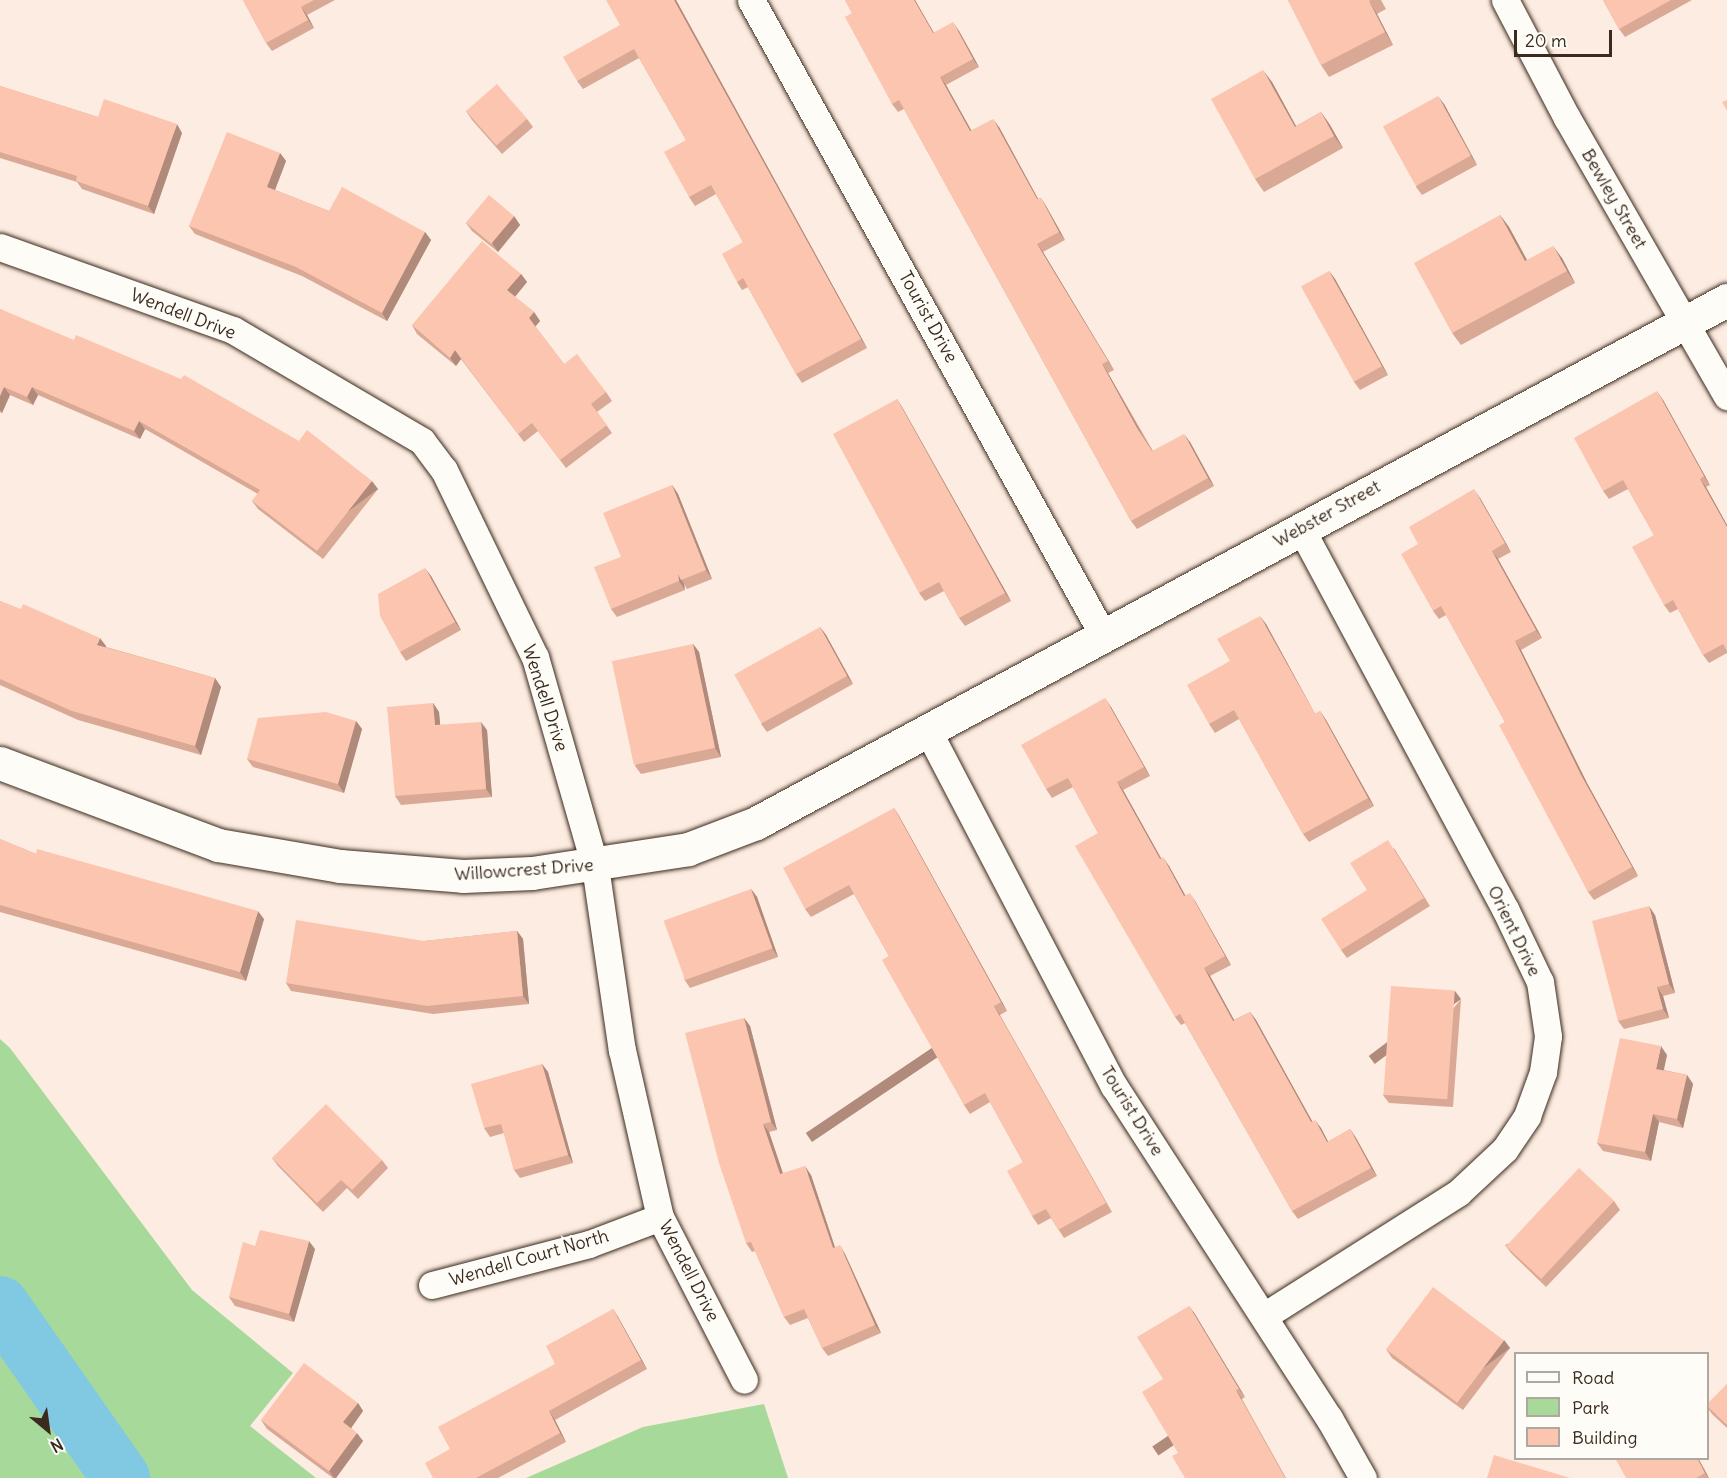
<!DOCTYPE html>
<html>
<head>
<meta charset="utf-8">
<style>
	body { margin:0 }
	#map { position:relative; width:1727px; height:1478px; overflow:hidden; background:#fdece1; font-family:Delius,sans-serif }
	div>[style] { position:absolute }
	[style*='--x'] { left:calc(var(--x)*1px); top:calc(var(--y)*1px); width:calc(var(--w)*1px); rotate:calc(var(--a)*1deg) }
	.green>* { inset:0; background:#a7d99a }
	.river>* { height:58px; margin:-29px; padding:0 29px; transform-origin:29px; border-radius:29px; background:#81c9e2 }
	.roads { filter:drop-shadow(0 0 2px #3b2a1e) drop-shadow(0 0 2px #3b2a1e) }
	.street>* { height:27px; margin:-13.5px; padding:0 13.5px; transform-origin:13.5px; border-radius:13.5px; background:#fdfcf7 }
	.secondary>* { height:33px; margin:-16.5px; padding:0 16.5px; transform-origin:16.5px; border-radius:16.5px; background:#fdfcf7 }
	.wall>* { inset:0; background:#d9a996 }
	.shaded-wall>* { inset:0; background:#b08a7a; transform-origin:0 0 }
	.building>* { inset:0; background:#fcc5af; transform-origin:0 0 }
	span { translate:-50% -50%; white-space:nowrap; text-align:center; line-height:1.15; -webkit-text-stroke:5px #fdfcf7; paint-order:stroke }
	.street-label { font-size:18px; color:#3b2a1e }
	.legend { position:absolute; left:1514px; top:1352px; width:195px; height:108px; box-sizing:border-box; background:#fdfcf7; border:2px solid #afa8a0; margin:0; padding:8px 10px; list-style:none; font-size:18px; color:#3b2a1e }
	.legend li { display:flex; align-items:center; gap:12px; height:30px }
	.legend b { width:30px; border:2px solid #afa8a0 }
	.north { position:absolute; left:18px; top:1400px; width:60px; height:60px; -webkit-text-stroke:4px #fdfcf7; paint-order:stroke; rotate:151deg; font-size:16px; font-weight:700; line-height:24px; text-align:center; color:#3b2a1e }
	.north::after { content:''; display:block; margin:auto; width:21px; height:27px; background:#3b2a1e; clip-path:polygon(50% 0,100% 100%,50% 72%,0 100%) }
	.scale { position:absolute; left:1514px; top:30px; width:98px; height:27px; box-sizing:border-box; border:3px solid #3b2a1e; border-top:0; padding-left:8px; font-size:18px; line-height:21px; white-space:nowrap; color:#3b2a1e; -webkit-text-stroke:4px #fdfcf7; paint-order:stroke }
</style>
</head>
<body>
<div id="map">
	<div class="green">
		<div style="clip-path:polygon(0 1039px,10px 1048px,192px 1290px,293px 1373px,250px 1426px,316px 1478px,0 1478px)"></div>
		<div style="clip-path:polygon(764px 1404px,788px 1478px,526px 1478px,643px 1427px)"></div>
	</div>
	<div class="river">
		<div style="--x:0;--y:1305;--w:211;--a:55"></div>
	</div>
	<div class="roads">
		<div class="street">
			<div style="--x:751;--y:0;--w:726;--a:61"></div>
			<div style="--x:1505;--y:0;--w:133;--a:62.3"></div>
			<div style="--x:1567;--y:118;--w:321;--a:60.1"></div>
			<div style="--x:0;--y:247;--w:247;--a:19.6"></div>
			<div style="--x:233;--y:330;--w:219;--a:30.4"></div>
			<div style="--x:422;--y:441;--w:36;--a:53"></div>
			<div style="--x:444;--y:470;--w:208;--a:64.1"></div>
			<div style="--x:535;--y:657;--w:217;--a:74"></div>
			<div style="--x:595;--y:866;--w:186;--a:81.7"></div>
			<div style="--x:622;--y:1050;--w:171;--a:77.2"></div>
			<div style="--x:660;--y:1217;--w:183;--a:62.7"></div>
			<div style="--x:927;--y:729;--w:403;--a:62.4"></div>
			<div style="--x:1114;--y:1086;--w:396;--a:57.1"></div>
			<div style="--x:1329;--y:1418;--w:69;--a:60.5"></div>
			<div style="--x:432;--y:1285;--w:162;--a:-14.6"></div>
			<div style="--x:589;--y:1244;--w:76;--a:-20.8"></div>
			<div style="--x:1264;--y:1316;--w:230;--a:-32.4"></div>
			<div style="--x:1458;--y:1193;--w:64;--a:-43.1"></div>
			<div style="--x:1505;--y:1149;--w:40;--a:-56"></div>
			<div style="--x:1527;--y:1116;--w:47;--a:-70"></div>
			<div style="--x:1543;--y:1072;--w:36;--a:-82"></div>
			<div style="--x:1548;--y:1036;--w:55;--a:-98.4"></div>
			<div style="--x:1540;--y:982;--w:81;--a:-115.6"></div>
			<div style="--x:1505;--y:909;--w:431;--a:-118.2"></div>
		</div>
		<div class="secondary">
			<div style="--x:0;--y:763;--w:233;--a:20.6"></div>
			<div style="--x:218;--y:845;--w:124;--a:9.8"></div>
			<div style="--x:340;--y:866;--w:123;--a:4.6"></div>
			<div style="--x:463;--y:876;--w:69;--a:-2.5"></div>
			<div style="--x:532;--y:873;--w:158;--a:-8.7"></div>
			<div style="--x:688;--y:849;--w:73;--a:-20.9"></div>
			<div style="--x:756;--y:823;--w:1103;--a:-28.31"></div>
		</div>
	</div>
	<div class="wall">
		<div style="clip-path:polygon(243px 0,335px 0,307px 15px,314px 28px,272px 51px,266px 43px)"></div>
		<div style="clip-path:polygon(676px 0,867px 348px,802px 383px,796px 374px,748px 287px,742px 290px,737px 282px,743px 242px,716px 194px,695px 206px,689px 197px,686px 140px,639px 58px,583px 89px,577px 81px,620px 25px)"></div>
		<div style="clip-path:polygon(845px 0,915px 0,934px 33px,959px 31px,979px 67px,946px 85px,971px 130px,999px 127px,1038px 199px,1041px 198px,1046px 206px,1065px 240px,1043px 252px,1114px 370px,1108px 373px,1153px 451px,1190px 442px,1214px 486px,1137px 529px,1131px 521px,904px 109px,898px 112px,892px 104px,852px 13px)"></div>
		<div style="clip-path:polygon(1288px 0,1381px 0,1386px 9px,1377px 14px,1393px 45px,1329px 77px,1321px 65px)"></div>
		<div style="clip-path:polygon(1603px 0,1692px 0,1625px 37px,1619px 29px)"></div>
		<div style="clip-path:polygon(1272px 82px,1296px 126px,1321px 112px,1330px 125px,1343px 148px,1264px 192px,1255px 179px)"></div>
		<div style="clip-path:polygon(0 86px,98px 117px,182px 133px,154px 214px,82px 189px,77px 182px,0 158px)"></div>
		<div style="clip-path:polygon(1444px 104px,1477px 165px,1422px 195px,1416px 187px)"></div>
		<div style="clip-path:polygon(466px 111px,527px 119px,533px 127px,502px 154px,472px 120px)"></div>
		<div style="clip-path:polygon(280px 153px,286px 161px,275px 190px,329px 211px,425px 232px,431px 240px,387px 321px,302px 276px,195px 234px,189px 226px)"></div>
		<div style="clip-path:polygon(1500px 215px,1509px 227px,1527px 260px,1562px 258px,1575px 283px,1461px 345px,1452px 333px)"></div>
		<div style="clip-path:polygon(514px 216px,520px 225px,498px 252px,472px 231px,466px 223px)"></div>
		<div style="clip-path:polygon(1329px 271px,1335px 279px,1388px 375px,1360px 390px,1354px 382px)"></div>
		<div style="clip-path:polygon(521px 274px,527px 282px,515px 297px,534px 312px,540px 321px,535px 326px,564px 364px,606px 392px,612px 401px,597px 412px,612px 433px,566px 468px,538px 431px,524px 442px,461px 359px,456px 366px,417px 334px,412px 325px)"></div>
		<div style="clip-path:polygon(0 309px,378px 489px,323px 559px,258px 509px,252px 501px,258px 494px,145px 429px,140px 439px,38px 395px,33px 405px,10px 395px,2px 413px,0 412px)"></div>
		<div style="clip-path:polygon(897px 399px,902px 407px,1011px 601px,965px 626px,959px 618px,944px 591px,925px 601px,919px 593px)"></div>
		<div style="clip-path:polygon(1663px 400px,1710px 485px,1706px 487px,1727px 525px,1727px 653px,1709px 663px,1703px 655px,1678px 609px,1670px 613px,1664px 605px,1654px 535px,1628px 489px,1609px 499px,1603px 491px)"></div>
		<div style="clip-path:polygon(672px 485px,678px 494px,712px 579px,687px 589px,684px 584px,685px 590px,617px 617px,611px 609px,621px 557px)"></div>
		<div style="clip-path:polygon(1480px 498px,1511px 552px,1498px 559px,1542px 638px,1521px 650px,1587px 783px,1638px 876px,1594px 900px,1588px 892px,1505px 722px,1446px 615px,1439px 619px,1433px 611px,1418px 544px)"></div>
		<div style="clip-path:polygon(431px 576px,461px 630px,406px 661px,400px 652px)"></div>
		<div style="clip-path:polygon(0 601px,106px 646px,106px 647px,215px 678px,221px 687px,201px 755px,78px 720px,0 685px)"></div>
		<div style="clip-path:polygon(1266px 624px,1315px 714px,1320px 711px,1326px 720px,1374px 806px,1309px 842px,1303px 834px,1239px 719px,1215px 733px,1209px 724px,1230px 661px)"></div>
		<div style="clip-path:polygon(820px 627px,826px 635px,853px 684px,767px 732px,761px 724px)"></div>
		<div style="clip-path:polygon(693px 644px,699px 652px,721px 757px,641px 774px,635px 766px)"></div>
		<div style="clip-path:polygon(433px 703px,439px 712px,440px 725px,487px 730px,492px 797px,401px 805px,395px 796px)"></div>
		<div style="clip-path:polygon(1111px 707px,1150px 776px,1123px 790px,1161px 859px,1169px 866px,1185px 895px,1195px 901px,1231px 965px,1210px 976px,1234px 1020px,1250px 1012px,1256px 1020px,1312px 1121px,1321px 1128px,1328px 1142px,1350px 1129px,1356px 1138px,1377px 1176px,1298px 1219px,1292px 1211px,1185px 1023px,1181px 1025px,1175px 1017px,1098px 833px,1073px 787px,1052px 798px,1046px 789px)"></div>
		<div style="clip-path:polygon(356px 721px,362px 729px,344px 793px,253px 767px,247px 759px)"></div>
		<div style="clip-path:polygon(894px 808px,899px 816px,1007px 1011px,1000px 1015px,1112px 1212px,1064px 1238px,1051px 1218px,1038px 1225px,1032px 1216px,1023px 1162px,990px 1102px,970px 1114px,964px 1105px,889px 956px,854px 894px,811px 917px,805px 909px)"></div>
		<div style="clip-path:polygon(0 839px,36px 854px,264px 919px,246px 981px,0 912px)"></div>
		<div style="clip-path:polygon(1394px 848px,1430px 906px,1347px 958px,1341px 950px,1367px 890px)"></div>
		<div style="clip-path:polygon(751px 889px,757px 897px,778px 957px,690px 988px,684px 979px)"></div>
		<div style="clip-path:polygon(1655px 915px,1675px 993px,1663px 996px,1669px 1018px,1624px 1029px,1618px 1021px)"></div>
		<div style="clip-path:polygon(517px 931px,523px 939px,529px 1004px,433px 1014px,291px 991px,286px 983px,424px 941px)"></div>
		<div style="clip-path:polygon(1461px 999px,1453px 1107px,1389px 1103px,1383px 1095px)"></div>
		<div style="clip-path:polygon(744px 1018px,750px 1026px,777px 1130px,769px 1132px,783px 1173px,811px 1175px,835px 1247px,845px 1254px,881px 1333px,828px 1356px,822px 1348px,808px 1318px,790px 1325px,784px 1317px,755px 1251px,752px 1252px,746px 1243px)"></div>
		<div style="clip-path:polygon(1667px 1055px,1664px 1070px,1687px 1075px,1693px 1084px,1683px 1128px,1659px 1122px,1651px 1161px,1603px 1151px,1597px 1143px)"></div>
		<div style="clip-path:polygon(542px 1064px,548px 1072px,573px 1163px,520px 1178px,514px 1170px,504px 1133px,490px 1137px,484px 1128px)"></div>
		<div style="clip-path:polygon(272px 1158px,382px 1160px,388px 1168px,358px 1199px,347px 1188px,323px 1212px,278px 1166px)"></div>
		<div style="clip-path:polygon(1614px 1201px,1620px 1210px,1546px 1287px,1511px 1253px,1505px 1245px)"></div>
		<div style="clip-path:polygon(315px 1249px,294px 1322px,235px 1306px,229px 1297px)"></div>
		<div style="clip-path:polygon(1189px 1306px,1245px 1397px,1242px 1399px,1286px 1478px,1185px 1478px,1163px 1379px)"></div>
		<div style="clip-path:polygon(613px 1309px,618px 1317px,647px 1369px,555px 1420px,566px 1442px,498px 1478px,433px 1478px,450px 1449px,555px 1364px)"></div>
		<div style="clip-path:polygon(1504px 1340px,1510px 1348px,1463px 1410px,1392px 1358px,1386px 1349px)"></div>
		<div style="clip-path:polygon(1727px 1384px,1727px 1428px,1712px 1414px,1707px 1407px)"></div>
		<div style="clip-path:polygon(358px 1403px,363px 1411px,351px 1428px,363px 1441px,336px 1478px,333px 1478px,267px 1429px,261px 1420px)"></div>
		<div style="clip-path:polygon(1698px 1458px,1709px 1478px,1626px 1478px)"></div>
	</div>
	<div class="shaded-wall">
		<div style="clip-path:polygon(674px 0,676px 0,867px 348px,861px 339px)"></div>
		<div style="clip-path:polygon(914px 0,915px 0,939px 42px,933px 33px)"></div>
		<div style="clip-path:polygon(1369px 1px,1377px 14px,1393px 45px,1385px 32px)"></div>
		<div style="clip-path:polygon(301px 7px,307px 15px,314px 28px,308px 20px)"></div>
		<div style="clip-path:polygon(953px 22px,959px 31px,979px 67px,973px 59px)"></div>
		<div style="clip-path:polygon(1263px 70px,1272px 82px,1303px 139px,1295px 127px)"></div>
		<div style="clip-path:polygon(940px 77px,946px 85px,976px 139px,970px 131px)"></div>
		<div style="clip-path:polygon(1438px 96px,1444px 104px,1477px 165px,1471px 156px)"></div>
		<div style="clip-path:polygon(1321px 112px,1330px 125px,1343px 148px,1334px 136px)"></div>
		<div style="clip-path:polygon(993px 119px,999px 127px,1043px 208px,1037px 199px)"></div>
		<div style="clip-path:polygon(177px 124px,182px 133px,154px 214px,148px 206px)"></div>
		<div style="clip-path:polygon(280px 153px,286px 161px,273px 195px,267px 187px)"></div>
		<div style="clip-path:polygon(1041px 198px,1046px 206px,1065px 240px,1059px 232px)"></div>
		<div style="clip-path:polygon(1500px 215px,1509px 227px,1534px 273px,1525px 261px)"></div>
		<div style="clip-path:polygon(514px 216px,520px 225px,498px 252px,492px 243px)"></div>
		<div style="clip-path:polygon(425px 232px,431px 240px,387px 321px,382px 313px)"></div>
		<div style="clip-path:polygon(1037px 244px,1043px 252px,1114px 370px,1108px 361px)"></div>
		<div style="clip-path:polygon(1553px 246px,1562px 258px,1575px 283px,1567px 271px)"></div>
		<div style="clip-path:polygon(1329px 271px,1335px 279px,1388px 375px,1382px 366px)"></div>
		<div style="clip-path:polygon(521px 274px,527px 282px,513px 299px,507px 290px)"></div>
		<div style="clip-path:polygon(534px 312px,540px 321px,535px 327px,529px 318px)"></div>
		<div style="clip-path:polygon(455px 350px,461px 359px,456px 366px,450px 358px)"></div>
		<div style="clip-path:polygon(1102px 364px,1108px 373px,1143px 436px,1158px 460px,1137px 428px)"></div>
		<div style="clip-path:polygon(4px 387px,10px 395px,2px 413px,0 410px,0 396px)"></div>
		<div style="clip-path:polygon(32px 387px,38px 395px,33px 405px,27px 397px)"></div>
		<div style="clip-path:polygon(1657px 391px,1663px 400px,1710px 485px,1704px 476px)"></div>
		<div style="clip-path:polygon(897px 399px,902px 407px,1011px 601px,1005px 593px)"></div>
		<div style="clip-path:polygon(139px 421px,145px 429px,140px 439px,134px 431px)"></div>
		<div style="clip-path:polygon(1184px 434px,1190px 442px,1214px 486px,1208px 478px)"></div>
		<div style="clip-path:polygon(1700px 479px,1706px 487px,1727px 525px,1727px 527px)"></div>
		<div style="left:372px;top:481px;width:10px;height:89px;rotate:53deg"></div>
		<div style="clip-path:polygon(672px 485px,678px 494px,712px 579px,706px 570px)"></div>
		<div style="clip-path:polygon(1474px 489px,1480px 498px,1511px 552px,1505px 543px)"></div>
		<div style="clip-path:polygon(1492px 551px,1498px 559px,1542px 638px,1536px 630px)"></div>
		<div style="clip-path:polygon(425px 568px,431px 576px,461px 630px,455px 622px)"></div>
		<div style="clip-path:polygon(678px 574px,684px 584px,685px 590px,679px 581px)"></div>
		<div style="clip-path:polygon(1260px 616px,1266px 624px,1320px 723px,1315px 714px)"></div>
		<div style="clip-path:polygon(820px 627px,826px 635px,853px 684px,847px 676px)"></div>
		<div style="clip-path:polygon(100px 638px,106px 646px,103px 653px,97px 645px)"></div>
		<div style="clip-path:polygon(1515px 641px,1521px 650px,1587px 783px,1638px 876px,1632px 867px,1581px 775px)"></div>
		<div style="clip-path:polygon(693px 644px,699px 652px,721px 757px,715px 748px)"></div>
		<div style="clip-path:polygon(215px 678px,221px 687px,201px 755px,195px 746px)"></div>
		<div style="clip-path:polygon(1105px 698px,1111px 707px,1150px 776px,1144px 767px)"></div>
		<div style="clip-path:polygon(433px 703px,439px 712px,441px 734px,435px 725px)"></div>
		<div style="clip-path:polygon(1320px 711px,1326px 720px,1374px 806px,1368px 798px)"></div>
		<div style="clip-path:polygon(356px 721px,362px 729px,344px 793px,338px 784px)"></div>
		<div style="clip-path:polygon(481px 722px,487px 730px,492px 797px,486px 789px)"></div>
		<div style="clip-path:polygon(1117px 782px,1123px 790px,1166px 867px,1160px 859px)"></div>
		<div style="clip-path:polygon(894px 808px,899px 816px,1007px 1011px,1001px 1002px)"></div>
		<div style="clip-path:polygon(1163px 857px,1169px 866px,1190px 904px,1184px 896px)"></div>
		<div style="clip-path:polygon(751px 889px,757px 897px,778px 957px,772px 948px)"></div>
		<div style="clip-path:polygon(1190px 893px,1195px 901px,1231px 965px,1225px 956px)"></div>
		<div style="clip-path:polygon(1649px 906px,1655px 915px,1675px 993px,1669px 984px)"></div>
		<div style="clip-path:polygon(258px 911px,264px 919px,246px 981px,240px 972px)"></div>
		<div style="clip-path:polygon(517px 931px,523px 939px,529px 1004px,523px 996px)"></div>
		<div style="clip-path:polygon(1204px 968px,1210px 976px,1239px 1029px,1233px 1021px)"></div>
		<div style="clip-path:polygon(1657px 987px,1663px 996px,1669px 1018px,1663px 1009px)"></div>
		<div style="left:1455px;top:991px;width:10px;height:108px;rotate:53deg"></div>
		<div style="left:994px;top:1006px;width:11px;height:227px;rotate:56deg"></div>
		<div style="clip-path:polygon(1250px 1012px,1256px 1020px,1317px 1130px,1311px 1122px)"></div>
		<div style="clip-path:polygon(744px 1018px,750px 1026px,777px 1130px,771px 1122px)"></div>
		<div style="clip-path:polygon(1661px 1046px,1667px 1055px,1662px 1077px,1656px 1069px)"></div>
		<div style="clip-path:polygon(542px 1064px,548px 1072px,573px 1163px,568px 1155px)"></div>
		<div style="clip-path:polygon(1687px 1075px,1693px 1084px,1683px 1128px,1677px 1119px)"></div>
		<div style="clip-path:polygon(1653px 1114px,1659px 1122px,1651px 1161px,1645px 1152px)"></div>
		<div style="clip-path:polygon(1315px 1120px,1321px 1128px,1333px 1151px,1327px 1142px)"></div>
		<div style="clip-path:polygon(763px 1124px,769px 1132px,786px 1183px,780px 1174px)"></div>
		<div style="clip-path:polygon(1350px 1129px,1356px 1138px,1377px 1176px,1371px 1168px)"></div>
		<div style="clip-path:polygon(805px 1166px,811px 1175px,838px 1257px,833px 1248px)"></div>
		<div style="clip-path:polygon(309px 1241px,315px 1249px,294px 1322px,289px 1314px)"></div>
		<div style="clip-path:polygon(840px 1245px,845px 1254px,881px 1333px,875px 1325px)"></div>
		<div style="clip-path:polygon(1189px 1306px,1195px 1314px,1245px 1397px,1239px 1389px)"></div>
		<div style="clip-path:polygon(613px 1309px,618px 1317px,647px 1369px,641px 1360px)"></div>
		<div style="left:1504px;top:1340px;width:10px;height:78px;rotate:53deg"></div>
		<div style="left:1236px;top:1390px;width:11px;height:101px;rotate:56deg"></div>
		<div style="clip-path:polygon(358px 1403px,363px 1411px,349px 1431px,343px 1422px)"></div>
		<div style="clip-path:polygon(549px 1411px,555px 1420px,566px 1442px,560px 1433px)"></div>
		<div style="clip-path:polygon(357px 1433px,363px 1441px,336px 1478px,334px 1478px,329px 1471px)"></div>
		<div style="clip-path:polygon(1697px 1458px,1698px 1458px,1709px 1478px,1705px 1473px)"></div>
	</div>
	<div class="building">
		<div style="clip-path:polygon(243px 0,314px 0,301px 7px,308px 20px,266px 43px)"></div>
		<div style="clip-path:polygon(606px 0,674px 0,861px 339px,796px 374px,743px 278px,737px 282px,722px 254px,743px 242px,711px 185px,689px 197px,664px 152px,686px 140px,634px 49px,577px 81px,563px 57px,620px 25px)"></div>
		<div style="clip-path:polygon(845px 0,914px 0,933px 33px,953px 22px,973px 59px,940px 77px,970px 131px,993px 119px,1037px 199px,1041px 198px,1059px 232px,1037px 244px,1108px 361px,1102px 364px,1137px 428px,1152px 451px,1184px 434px,1208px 478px,1131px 521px,899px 100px,892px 104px,845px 17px,852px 13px)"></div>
		<div style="clip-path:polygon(1288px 0,1371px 0,1369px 1px,1385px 32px,1321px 65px)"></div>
		<div style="clip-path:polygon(1603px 0,1671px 0,1619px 29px)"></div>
		<div style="clip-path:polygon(1263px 70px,1295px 127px,1321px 112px,1334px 136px,1255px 179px,1211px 99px)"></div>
		<div style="left:497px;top:84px;width:46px;height:41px;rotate:49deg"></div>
		<div style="clip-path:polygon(0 86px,98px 117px,104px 99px,177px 124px,148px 206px,76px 181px,77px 176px,0 152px)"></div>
		<div style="left:1438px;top:96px;width:68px;height:63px;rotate:61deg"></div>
		<div style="clip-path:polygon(1727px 100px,1727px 111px,1722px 102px)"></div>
		<div style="clip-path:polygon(227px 132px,280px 153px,267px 187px,329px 211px,342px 187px,425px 232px,382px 313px,296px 267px,189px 226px)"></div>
		<div style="left:489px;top:195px;width:33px;height:36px;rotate:40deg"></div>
		<div style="clip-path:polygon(1500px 215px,1525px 261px,1553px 246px,1567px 271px,1452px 333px,1414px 263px)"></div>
		<div style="clip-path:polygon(482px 241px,521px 274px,507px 290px,534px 312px,529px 318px,564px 364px,577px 354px,606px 392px,591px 404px,607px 425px,560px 460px,532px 423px,518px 434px,455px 350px,450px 358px,412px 325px)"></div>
		<div style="left:1329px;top:271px;width:109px;height:32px;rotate:61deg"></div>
		<div style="clip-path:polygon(0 309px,74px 340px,76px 335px,181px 379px,184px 375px,299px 441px,307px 430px,372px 481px,317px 551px,252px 501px,260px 490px,139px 421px,134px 431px,32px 387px,27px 397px,4px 387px,0 396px)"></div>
		<div style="clip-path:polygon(1657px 391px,1704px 476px,1700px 479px,1727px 527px,1727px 651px,1723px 644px,1703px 655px,1673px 600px,1664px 605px,1632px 547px,1654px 535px,1623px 480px,1603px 491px,1574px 438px)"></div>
		<div style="clip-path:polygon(897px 399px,1005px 593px,959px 618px,939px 582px,919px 593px,833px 434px)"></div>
		<div style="clip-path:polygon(672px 485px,706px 570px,681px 580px,678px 574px,679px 581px,611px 609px,594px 567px,621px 557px,603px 513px)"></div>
		<div style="clip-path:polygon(1474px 489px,1505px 543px,1492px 551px,1536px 630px,1515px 641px,1581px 775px,1632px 867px,1588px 892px,1499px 725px,1505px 722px,1441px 606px,1433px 611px,1401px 554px,1418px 544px,1409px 527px)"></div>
		<div style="clip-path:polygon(425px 568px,455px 622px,400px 652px,380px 616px,378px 594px)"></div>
		<div style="clip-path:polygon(0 601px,21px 609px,23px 604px,100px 638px,97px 645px,215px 678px,195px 746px,72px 711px,0 679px)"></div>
		<div style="clip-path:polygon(1260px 616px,1315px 714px,1320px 711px,1368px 798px,1303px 834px,1234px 710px,1209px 724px,1187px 685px,1230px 661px,1217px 639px)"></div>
		<div style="left:820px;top:627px;width:56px;height:98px;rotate:61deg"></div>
		<div style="left:693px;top:644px;width:106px;height:83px;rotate:78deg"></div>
		<div style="clip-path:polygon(1105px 698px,1144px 767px,1117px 782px,1160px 859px,1163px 857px,1184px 896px,1190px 893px,1225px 956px,1204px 968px,1233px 1021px,1250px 1012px,1311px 1122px,1315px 1120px,1327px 1142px,1350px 1129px,1371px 1168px,1292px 1211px,1180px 1014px,1175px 1017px,1075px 846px,1098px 833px,1068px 778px,1046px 789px,1021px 745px)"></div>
		<div style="clip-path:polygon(433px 703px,435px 725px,481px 722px,486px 789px,395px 796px,387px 707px)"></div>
		<div style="clip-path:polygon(326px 712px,356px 721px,338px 784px,247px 759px,258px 718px)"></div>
		<div style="clip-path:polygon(894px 808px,1001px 1002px,994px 1006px,1106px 1203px,1058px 1230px,1046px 1209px,1032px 1216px,1007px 1171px,1023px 1162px,985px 1093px,964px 1105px,882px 960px,889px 956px,849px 885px,805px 909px,783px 868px)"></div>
		<div style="clip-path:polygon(0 839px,36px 854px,37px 849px,258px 911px,240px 972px,0 905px)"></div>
		<div style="clip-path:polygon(1388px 840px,1424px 898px,1341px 950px,1321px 919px,1367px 890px,1350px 863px)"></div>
		<div style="left:751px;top:889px;width:63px;height:93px;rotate:70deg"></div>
		<div style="clip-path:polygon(1649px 906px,1669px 984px,1657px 987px,1663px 1009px,1618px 1021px,1592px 921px)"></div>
		<div style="clip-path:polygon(296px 920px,424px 941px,517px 931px,523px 996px,427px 1006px,286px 983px)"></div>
		<div style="left:1391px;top:986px;width:64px;height:109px;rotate:4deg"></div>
		<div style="clip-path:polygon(744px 1018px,771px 1122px,763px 1124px,780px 1174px,805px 1166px,833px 1248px,840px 1245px,875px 1325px,822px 1348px,804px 1309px,784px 1317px,751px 1242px,746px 1243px,719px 1163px,685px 1033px)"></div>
		<div style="clip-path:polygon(1620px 1038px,1661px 1046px,1656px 1069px,1687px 1075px,1677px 1119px,1653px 1114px,1645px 1152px,1597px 1143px)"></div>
		<div style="clip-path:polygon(542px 1064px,568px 1155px,514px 1170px,501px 1124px,484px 1128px,471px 1084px)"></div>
		<div style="clip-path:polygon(326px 1104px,382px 1160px,352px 1190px,341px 1180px,317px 1203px,272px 1158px)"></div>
		<div style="left:1579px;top:1168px;width:48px;height:107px;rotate:43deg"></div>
		<div style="clip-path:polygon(260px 1230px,309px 1241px,289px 1314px,229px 1297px,243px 1242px,255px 1246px)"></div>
		<div style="left:1433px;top:1287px;width:89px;height:78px;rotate:37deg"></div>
		<div style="clip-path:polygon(1189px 1306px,1239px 1389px,1236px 1390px,1285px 1478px,1185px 1478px,1172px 1456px,1178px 1453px,1142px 1392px,1163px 1379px,1137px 1337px)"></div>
		<div style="clip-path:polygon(613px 1309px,641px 1360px,549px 1411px,560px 1433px,476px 1478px,433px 1478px,425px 1463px,450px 1449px,438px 1427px,555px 1364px,546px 1346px)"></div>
		<div style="clip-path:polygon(304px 1363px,358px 1403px,343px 1422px,357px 1433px,329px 1471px,261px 1420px)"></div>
		<div style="clip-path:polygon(1727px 1384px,1727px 1425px,1707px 1406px,1707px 1404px)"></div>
		<div style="clip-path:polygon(1494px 1455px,1570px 1478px,1487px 1478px)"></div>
		<div style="clip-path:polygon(1615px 1458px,1697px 1458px,1705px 1473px,1696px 1478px,1626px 1478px)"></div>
	</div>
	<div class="street-label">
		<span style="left:1614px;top:199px;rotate:60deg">Bewley Street</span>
		<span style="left:183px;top:314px;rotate:21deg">Wendell Drive</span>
		<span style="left:928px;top:317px;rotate:61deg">Tourist Drive</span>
		<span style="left:1327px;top:514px;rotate:-29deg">Webster Street</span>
		<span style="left:545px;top:698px;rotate:72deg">Wendell Drive</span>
		<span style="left:524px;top:870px;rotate:-4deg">Willowcrest Drive</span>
		<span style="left:1514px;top:931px;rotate:64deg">Orient Drive</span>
		<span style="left:1132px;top:1111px;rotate:58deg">Tourist Drive</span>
		<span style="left:529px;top:1258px;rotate:-16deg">Wendell Court North</span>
		<span style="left:689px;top:1271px;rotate:63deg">Wendell Drive</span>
	</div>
	<ul class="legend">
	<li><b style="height:8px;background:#fdfcf7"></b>Road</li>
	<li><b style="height:16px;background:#a7d99a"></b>Park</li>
	<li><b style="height:16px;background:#fcc5af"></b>Building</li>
	</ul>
	<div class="north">N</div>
	<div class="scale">20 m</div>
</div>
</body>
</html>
